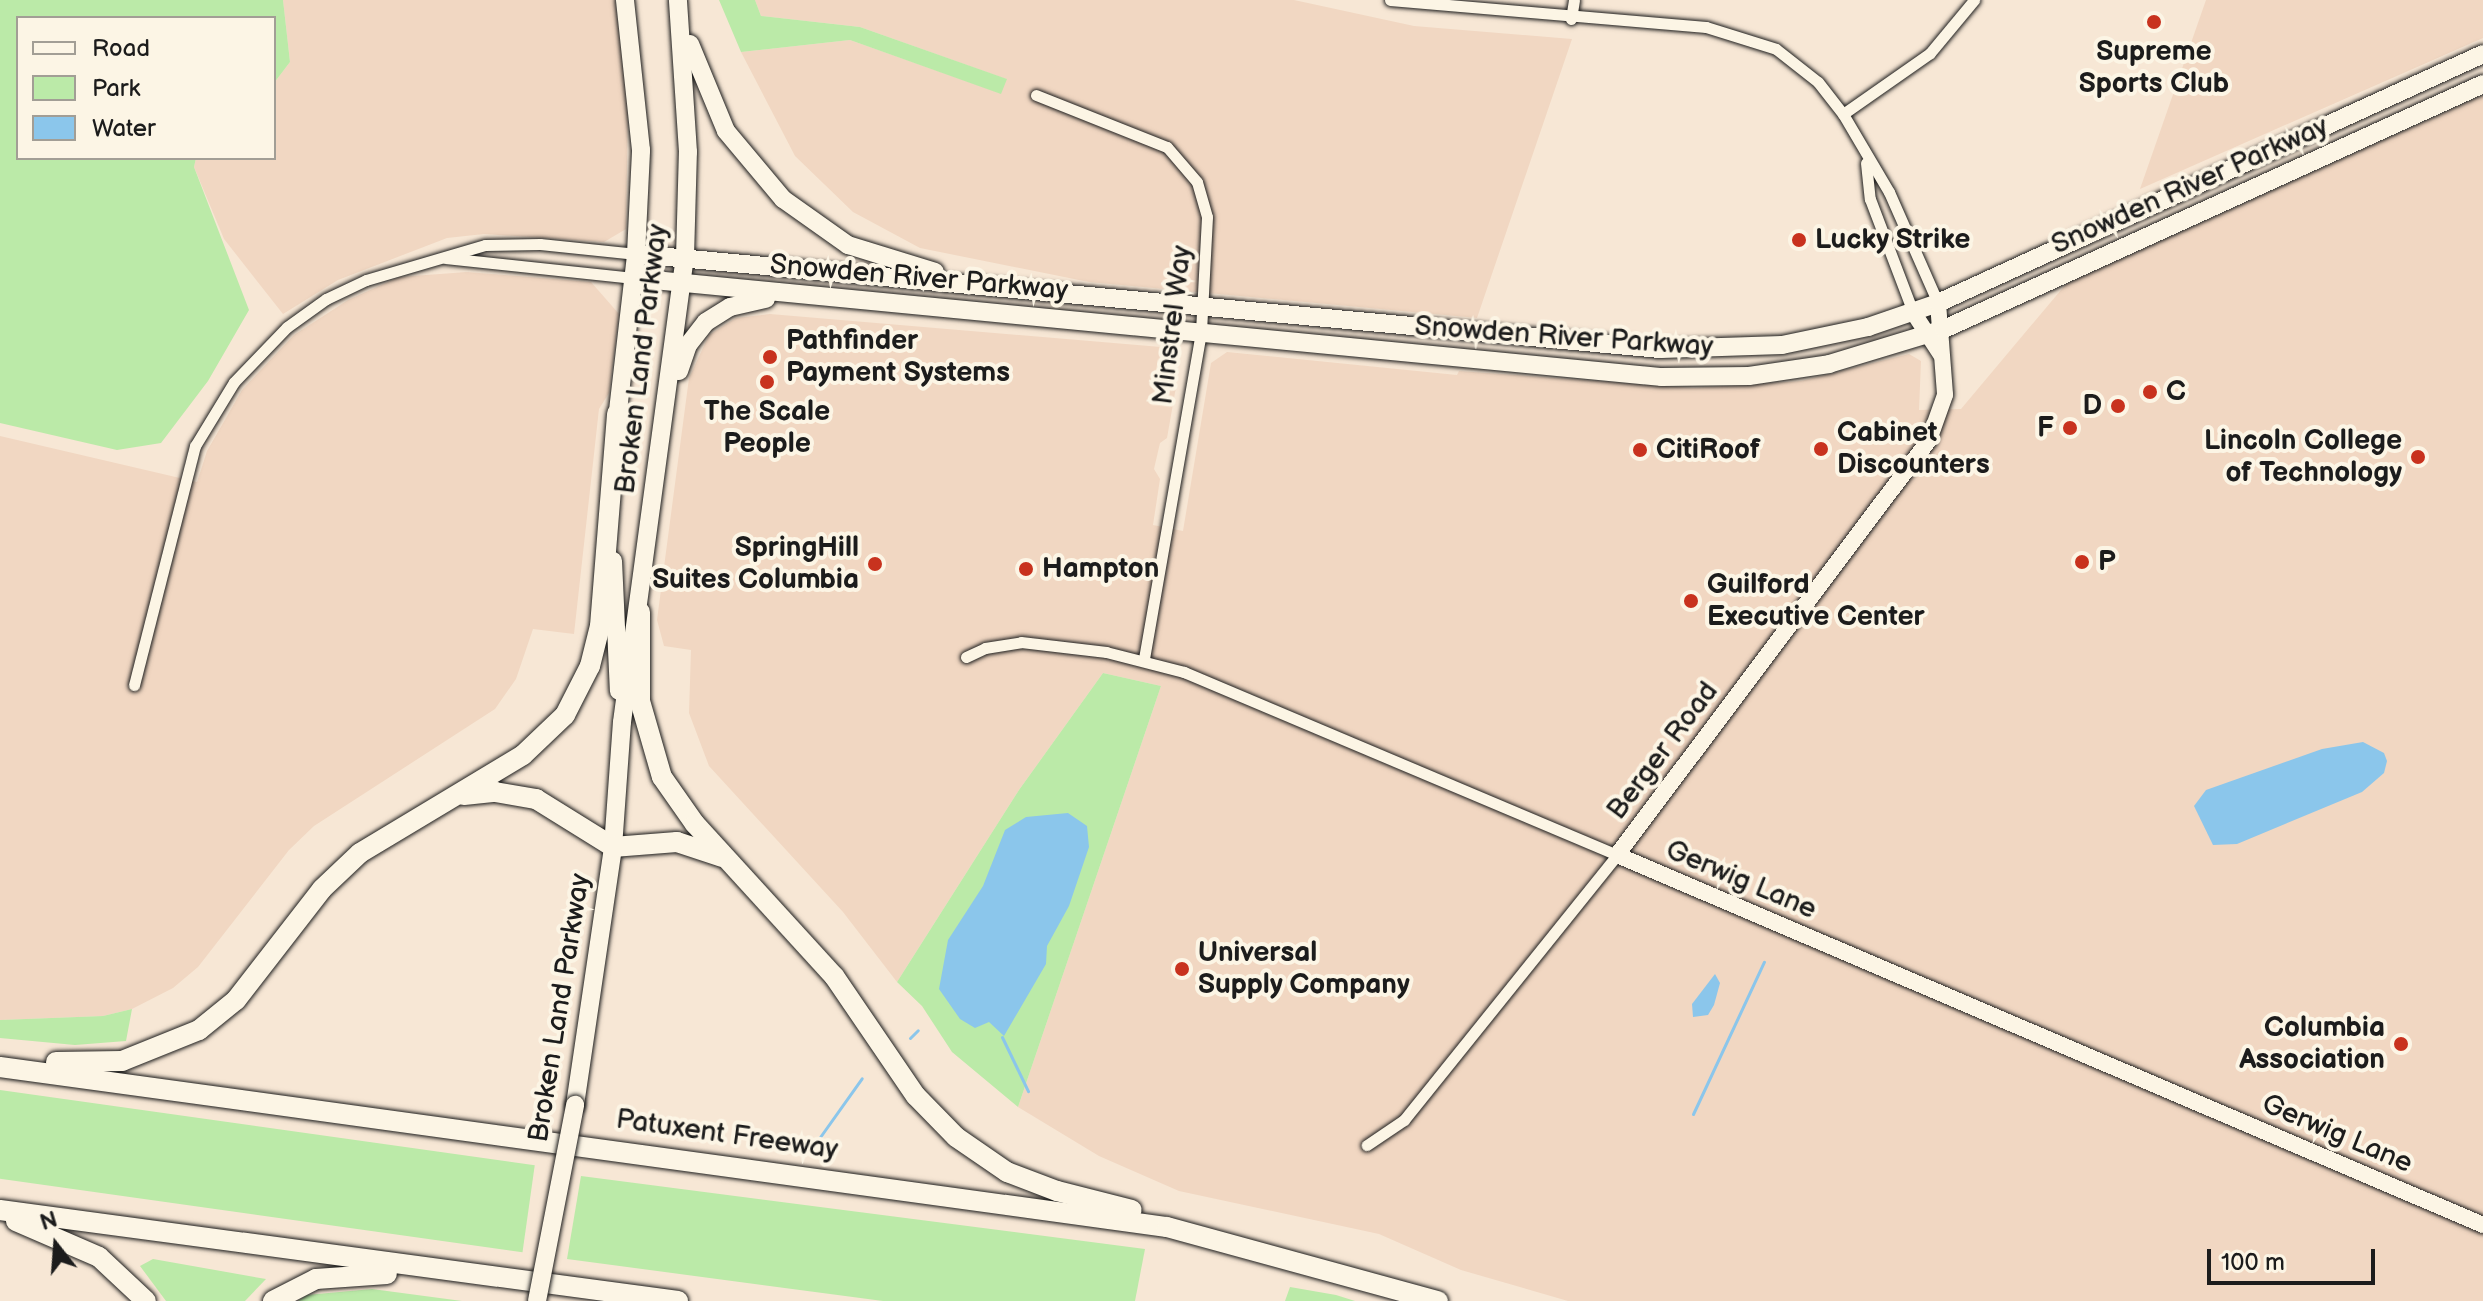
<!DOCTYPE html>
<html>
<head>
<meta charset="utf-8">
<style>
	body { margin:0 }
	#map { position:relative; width:2483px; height:1301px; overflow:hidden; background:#f7e7d5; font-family:"Balsamiq Sans",sans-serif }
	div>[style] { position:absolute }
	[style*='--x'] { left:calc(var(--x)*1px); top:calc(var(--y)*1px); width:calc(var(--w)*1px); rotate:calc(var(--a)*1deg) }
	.built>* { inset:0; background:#f1d7c2 }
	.green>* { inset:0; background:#bbeaa8; transform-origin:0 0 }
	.water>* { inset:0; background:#8bc6eb }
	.stream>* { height:3px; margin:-1.5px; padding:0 1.5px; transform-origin:1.5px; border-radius:1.5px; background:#8bc6eb }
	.roads { filter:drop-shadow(0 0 2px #1c1c1c) drop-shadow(0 0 2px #1c1c1c) }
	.street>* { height:11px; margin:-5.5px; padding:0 5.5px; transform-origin:5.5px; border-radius:5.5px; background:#fcf5e5 }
	.secondary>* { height:16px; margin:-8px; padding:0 8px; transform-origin:8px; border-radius:8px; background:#fcf5e5 }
	.primary>* { height:18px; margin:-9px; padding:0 9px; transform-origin:9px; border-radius:9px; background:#fcf5e5 }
	.highway>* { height:20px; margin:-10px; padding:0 10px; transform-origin:10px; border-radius:10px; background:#fcf5e5 }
	.bridges { filter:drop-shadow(0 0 2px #1c1c1c) drop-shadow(0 0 2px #1c1c1c) }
	.primary-bridge>* { height:18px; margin:-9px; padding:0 9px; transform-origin:9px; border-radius:9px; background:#fcf5e5 }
	.dots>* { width:22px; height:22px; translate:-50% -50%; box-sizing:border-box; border:4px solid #fcf5e5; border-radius:50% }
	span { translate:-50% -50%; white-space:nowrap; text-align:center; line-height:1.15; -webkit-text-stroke:8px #fcf5e5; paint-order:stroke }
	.poi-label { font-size:28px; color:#1c1c1c; font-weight:700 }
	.left { translate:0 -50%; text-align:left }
	.right { translate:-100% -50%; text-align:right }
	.street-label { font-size:28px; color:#1c1c1c }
	.legend { position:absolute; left:16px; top:16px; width:260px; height:144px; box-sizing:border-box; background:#fcf5e5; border:2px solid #a29e95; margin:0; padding:10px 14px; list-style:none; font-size:24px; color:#1c1c1c }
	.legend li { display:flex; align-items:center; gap:16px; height:40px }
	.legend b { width:40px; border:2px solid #a29e95 }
	.north { position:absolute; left:16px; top:1205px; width:80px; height:80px; -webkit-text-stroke:6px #fcf5e5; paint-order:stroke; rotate:343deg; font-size:22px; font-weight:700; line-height:32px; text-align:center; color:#1c1c1c }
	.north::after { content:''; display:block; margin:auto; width:28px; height:36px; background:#1c1c1c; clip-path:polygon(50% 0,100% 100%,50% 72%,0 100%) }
	.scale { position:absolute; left:2207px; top:1249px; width:168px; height:36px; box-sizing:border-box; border:4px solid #1c1c1c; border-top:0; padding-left:10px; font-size:24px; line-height:28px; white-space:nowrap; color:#1c1c1c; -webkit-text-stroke:6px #fcf5e5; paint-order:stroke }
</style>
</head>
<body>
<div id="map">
	<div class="built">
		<div style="clip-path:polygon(283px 0,615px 0,628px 104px,626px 229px,604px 242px,484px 234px,447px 238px,338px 280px,283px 314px,224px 239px,194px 167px,196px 158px,274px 158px,274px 83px,290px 62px)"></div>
		<div style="clip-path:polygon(755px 0,1294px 0,1414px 26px,1572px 39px,1477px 318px,1089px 282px,920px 248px,853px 212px,795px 156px,741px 52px,850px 40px,1000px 93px,1006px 79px,860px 27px,761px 16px)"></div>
		<div style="clip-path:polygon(2206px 0,2483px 0,2483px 38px,2140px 189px)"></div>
		<div style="clip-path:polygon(2483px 95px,2483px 1301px,1568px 1301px,1461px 1270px,1379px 1234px,1179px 1191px,1099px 1156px,1018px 1107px,1161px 686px,1103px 673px,1019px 790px,897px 982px,843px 912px,709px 766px,689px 713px,691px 650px,664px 646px,657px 620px,689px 378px,709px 335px,736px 318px,770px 314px,1161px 347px,1179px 370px,1167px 438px,1160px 443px,1154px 469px,1160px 479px,1153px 525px,1183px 531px,1211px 363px,1227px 352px,1457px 375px,1459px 371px,1693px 388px,1801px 381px,1909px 354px,1921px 361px,1919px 410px,1961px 409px,2066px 284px)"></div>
		<div style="clip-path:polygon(467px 272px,591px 282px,619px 314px,609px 393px,599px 409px,574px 634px,533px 629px,516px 679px,495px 709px,314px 826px,289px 850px,198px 967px,173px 988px,132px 1009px,103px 1016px,0 1020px,0 436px,197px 482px,207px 451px,242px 390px,294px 335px,348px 300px,399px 277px)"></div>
	</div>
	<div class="green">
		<div style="clip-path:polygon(0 0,283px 0,290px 62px,274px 83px,274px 18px,18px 18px,18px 158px,196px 158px,194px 167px,249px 310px,208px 381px,161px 443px,117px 450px,0 423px)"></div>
		<div style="clip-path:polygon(719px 0,755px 0,761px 16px,860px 27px,1007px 79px,1001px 94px,850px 40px,741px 52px)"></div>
		<div style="clip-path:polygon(1103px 673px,1161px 686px,1018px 1107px,952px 1052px,922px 1006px,897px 982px,1019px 790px)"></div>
		<div style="clip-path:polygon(132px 1009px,126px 1041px,75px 1045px,0 1038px,0 1020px,103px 1016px)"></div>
		<div style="left:0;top:1090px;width:540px;height:88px;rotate:8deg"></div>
		<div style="clip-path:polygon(581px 1176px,1145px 1249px,1135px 1301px,883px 1301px,567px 1259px)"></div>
		<div style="clip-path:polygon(153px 1259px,266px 1279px,245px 1301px,166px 1301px,140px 1266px)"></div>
		<div style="clip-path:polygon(1290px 1287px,1336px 1295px,1355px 1301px,1285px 1301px)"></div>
		<div style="clip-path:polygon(372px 1289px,462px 1301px,298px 1301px,307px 1295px)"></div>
	</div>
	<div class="water">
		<div style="clip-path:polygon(2363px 742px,2384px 753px,2387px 761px,2384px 773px,2362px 792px,2237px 844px,2213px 845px,2194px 806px,2206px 790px,2322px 749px)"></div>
		<div style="clip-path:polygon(1068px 813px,1087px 826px,1089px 847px,1069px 906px,1047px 946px,1046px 964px,1004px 1036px,989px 1022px,975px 1028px,960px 1019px,939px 989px,948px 940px,983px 886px,1005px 830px,1026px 817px)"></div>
		<div style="clip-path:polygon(1715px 974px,1720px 983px,1714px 1005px,1708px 1015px,1693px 1017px,1692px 1004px)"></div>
	</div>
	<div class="stream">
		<div style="--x:1002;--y:1037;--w:60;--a:64.3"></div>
		<div style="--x:910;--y:1038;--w:11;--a:-45"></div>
		<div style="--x:1693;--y:1114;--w:168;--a:-65"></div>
		<div style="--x:820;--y:1137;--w:72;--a:-54.6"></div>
	</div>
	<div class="roads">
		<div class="street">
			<div style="--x:1390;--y:0;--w:317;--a:4.9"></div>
			<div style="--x:1706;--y:27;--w:73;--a:17.4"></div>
			<div style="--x:1776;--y:49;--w:53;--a:38.2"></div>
			<div style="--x:1818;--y:82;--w:41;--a:52"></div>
			<div style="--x:1843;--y:114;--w:91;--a:59.5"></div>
			<div style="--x:1889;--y:192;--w:121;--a:66.2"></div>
			<div style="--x:1571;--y:19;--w:19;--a:-81"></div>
			<div style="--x:1036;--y:95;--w:141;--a:21.7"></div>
			<div style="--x:1167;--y:147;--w:46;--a:49.4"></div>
			<div style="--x:1197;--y:182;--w:36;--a:74"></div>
			<div style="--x:1207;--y:217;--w:115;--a:93"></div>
			<div style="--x:1201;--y:332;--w:333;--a:99.9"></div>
			<div style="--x:1843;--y:114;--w:106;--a:-35"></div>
			<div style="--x:1930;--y:53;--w:69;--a:-50.3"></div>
			<div style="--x:1866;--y:163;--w:36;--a:84"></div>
			<div style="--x:1870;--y:199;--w:121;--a:69.2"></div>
			<div style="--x:446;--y:258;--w:188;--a:6.1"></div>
			<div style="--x:966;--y:657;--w:21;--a:-25"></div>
			<div style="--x:985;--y:648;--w:36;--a:-9"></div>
			<div style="--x:1021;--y:642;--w:86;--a:6.7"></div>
			<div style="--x:1106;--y:652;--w:81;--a:14.4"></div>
			<div style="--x:1184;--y:672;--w:470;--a:22.9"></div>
			<div style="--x:1617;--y:855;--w:340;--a:128.8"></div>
			<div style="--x:1404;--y:1120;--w:45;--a:146"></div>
			<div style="--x:134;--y:685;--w:247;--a:-75.7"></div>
			<div style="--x:195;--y:446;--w:75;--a:-58.6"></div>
			<div style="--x:234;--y:382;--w:76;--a:-46.1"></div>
			<div style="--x:287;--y:327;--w:48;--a:-35.7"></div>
			<div style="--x:326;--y:299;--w:44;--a:-25.4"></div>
			<div style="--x:366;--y:280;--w:124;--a:-16.4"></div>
			<div style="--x:485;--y:245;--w:55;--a:-1"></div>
			<div style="--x:540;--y:244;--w:97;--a:5.9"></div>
		</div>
		<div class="secondary">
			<div style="--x:1938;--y:303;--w:92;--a:85.6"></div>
			<div style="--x:1945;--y:395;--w:48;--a:109.6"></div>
			<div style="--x:1929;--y:440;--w:519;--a:126.94"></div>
			<div style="--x:1617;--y:855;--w:942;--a:23.13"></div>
			<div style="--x:1913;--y:312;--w:51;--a:56.9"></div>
		</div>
		<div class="primary">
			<div style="--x:690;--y:44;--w:94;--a:67.5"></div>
			<div style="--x:726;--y:131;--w:89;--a:50"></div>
			<div style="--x:783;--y:199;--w:80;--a:35.3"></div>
			<div style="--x:848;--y:245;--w:91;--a:17.2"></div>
			<div style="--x:636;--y:254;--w:1029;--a:5.3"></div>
			<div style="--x:1661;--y:349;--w:121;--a:-1.9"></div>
			<div style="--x:1782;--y:345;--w:88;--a:-11.8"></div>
			<div style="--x:1868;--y:327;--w:74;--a:-18.9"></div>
			<div style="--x:1938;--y:303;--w:599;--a:-24.55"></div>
			<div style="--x:633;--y:278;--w:1034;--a:5.5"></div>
			<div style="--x:1662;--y:377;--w:87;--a:-0.7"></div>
			<div style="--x:1749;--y:376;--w:81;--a:-8.5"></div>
			<div style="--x:1829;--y:364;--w:120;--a:-16.9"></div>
			<div style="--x:1944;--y:329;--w:592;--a:-24.44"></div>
			<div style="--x:679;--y:371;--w:28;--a:-71"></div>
			<div style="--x:688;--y:345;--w:29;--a:-52"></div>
			<div style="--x:706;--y:322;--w:28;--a:-32"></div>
			<div style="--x:730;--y:307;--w:37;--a:-13"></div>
			<div style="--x:616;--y:428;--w:175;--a:-83.4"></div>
			<div style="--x:636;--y:254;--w:104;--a:-87.2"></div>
			<div style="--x:641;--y:150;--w:151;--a:-96.1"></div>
			<div style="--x:613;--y:561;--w:130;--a:87.4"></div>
			<div style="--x:575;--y:1105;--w:261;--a:-81.6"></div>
			<div style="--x:613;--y:847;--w:125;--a:-85.9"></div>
			<div style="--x:622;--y:722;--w:469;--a:-82.3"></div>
			<div style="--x:685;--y:257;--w:105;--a:-88.4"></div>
			<div style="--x:688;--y:152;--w:152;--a:-93.8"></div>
		</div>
		<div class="highway">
			<div style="--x:640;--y:612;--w:89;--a:90"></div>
			<div style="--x:640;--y:701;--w:79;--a:73.9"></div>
			<div style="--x:662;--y:777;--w:57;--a:54.9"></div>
			<div style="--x:695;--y:824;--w:206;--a:47.6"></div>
			<div style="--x:834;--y:976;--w:145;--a:55.7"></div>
			<div style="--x:916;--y:1096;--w:57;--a:45.7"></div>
			<div style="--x:956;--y:1137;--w:62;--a:34.5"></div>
			<div style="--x:1007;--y:1172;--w:53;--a:20.8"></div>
			<div style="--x:1057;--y:1191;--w:77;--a:14.2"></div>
			<div style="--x:464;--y:795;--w:31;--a:-6"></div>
			<div style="--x:495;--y:792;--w:42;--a:9.7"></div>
			<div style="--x:536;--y:799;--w:91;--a:31.9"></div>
			<div style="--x:613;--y:847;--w:64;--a:-4.5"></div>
			<div style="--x:677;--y:842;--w:47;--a:18.4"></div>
			<div style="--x:56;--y:1062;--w:66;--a:-0.9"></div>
			<div style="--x:122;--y:1061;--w:83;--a:-21.9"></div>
			<div style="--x:199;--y:1030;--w:48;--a:-39"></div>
			<div style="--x:236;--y:1000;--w:140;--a:-52.2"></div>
			<div style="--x:322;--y:889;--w:52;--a:-43.5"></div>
			<div style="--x:360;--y:853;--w:190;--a:-31"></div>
			<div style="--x:523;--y:755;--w:58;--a:-43.6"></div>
			<div style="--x:565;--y:715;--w:55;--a:-63"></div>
			<div style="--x:590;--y:666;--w:41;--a:-76"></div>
			<div style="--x:600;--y:626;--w:213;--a:-85.4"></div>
			<div style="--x:0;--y:1067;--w:1178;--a:7.81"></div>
			<div style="--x:1167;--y:1227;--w:281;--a:15.3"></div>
			<div style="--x:0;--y:1210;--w:684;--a:7.64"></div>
			<div style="--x:16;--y:1221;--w:90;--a:23.4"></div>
			<div style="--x:99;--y:1257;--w:64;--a:43.1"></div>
			<div style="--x:273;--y:1301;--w:48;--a:-27.1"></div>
			<div style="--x:316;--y:1279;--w:71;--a:-4"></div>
		</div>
	</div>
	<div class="bridges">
		<div class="primary-bridge">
			<div style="--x:537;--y:1301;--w:200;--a:-79"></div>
		</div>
	</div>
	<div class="dots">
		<div style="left:2154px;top:22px;background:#c8321e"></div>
		<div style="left:1799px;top:240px;background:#c8321e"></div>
		<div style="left:770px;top:357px;background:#c8321e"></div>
		<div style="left:767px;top:382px;background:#c8321e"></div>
		<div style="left:2150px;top:392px;background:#c8321e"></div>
		<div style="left:2118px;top:406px;background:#c8321e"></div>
		<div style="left:2070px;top:428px;background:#c8321e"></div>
		<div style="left:1821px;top:449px;background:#c8321e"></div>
		<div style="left:1640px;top:450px;background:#c8321e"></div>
		<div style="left:2418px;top:457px;background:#c8321e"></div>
		<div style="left:2082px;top:562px;background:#c8321e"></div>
		<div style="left:875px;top:564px;background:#c8321e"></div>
		<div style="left:1026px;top:569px;background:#c8321e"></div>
		<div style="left:1691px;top:601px;background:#c8321e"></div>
		<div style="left:1182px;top:969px;background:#c8321e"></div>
		<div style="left:2401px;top:1044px;background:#c8321e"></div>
	</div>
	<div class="poi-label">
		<span style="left:2154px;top:68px">Supreme<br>Sports Club</span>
		<span class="left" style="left:1815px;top:240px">Lucky Strike</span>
		<span class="left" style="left:786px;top:357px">Pathfinder<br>Payment Systems</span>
		<span class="left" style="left:2166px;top:392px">C</span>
		<span class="right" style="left:2102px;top:406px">D</span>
		<span style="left:767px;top:428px">The Scale<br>People</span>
		<span class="right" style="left:2054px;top:428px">F</span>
		<span class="left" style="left:1837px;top:449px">Cabinet<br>Discounters</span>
		<span class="right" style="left:2402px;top:457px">Lincoln College<br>of Technology</span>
		<span class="left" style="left:1656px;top:450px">CitiRoof</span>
		<span class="right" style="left:859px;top:564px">SpringHill<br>Suites Columbia</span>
		<span class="left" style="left:2098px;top:562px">P</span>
		<span class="left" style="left:1042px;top:569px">Hampton</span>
		<span class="left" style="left:1707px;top:601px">Guilford<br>Executive Center</span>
		<span class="left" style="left:1198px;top:969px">Universal<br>Supply Company</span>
		<span class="right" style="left:2385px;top:1044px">Columbia<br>Association</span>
	</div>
	<div class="street-label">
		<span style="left:2190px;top:186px;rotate:-24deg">Snowden River Parkway</span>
		<span style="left:919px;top:278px;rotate:5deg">Snowden River Parkway</span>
		<span style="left:1173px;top:325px;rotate:-83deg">Minstrel Way</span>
		<span style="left:1564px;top:337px;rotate:4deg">Snowden River Parkway</span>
		<span style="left:642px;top:359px;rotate:-83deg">Broken Land Parkway</span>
		<span style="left:1663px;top:751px;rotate:-53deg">Berger Road</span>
		<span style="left:1741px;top:880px;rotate:23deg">Gerwig Lane</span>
		<span style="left:560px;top:1008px;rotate:-81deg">Broken Land Parkway</span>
		<span style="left:2337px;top:1134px;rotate:23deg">Gerwig Lane</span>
		<span style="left:727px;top:1135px;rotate:8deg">Patuxent Freeway</span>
	</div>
	<ul class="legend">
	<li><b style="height:10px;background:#fcf5e5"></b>Road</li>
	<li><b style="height:22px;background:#bbeaa8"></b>Park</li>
	<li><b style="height:22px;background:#8bc6eb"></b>Water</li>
	</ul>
	<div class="north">N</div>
	<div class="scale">100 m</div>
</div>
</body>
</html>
